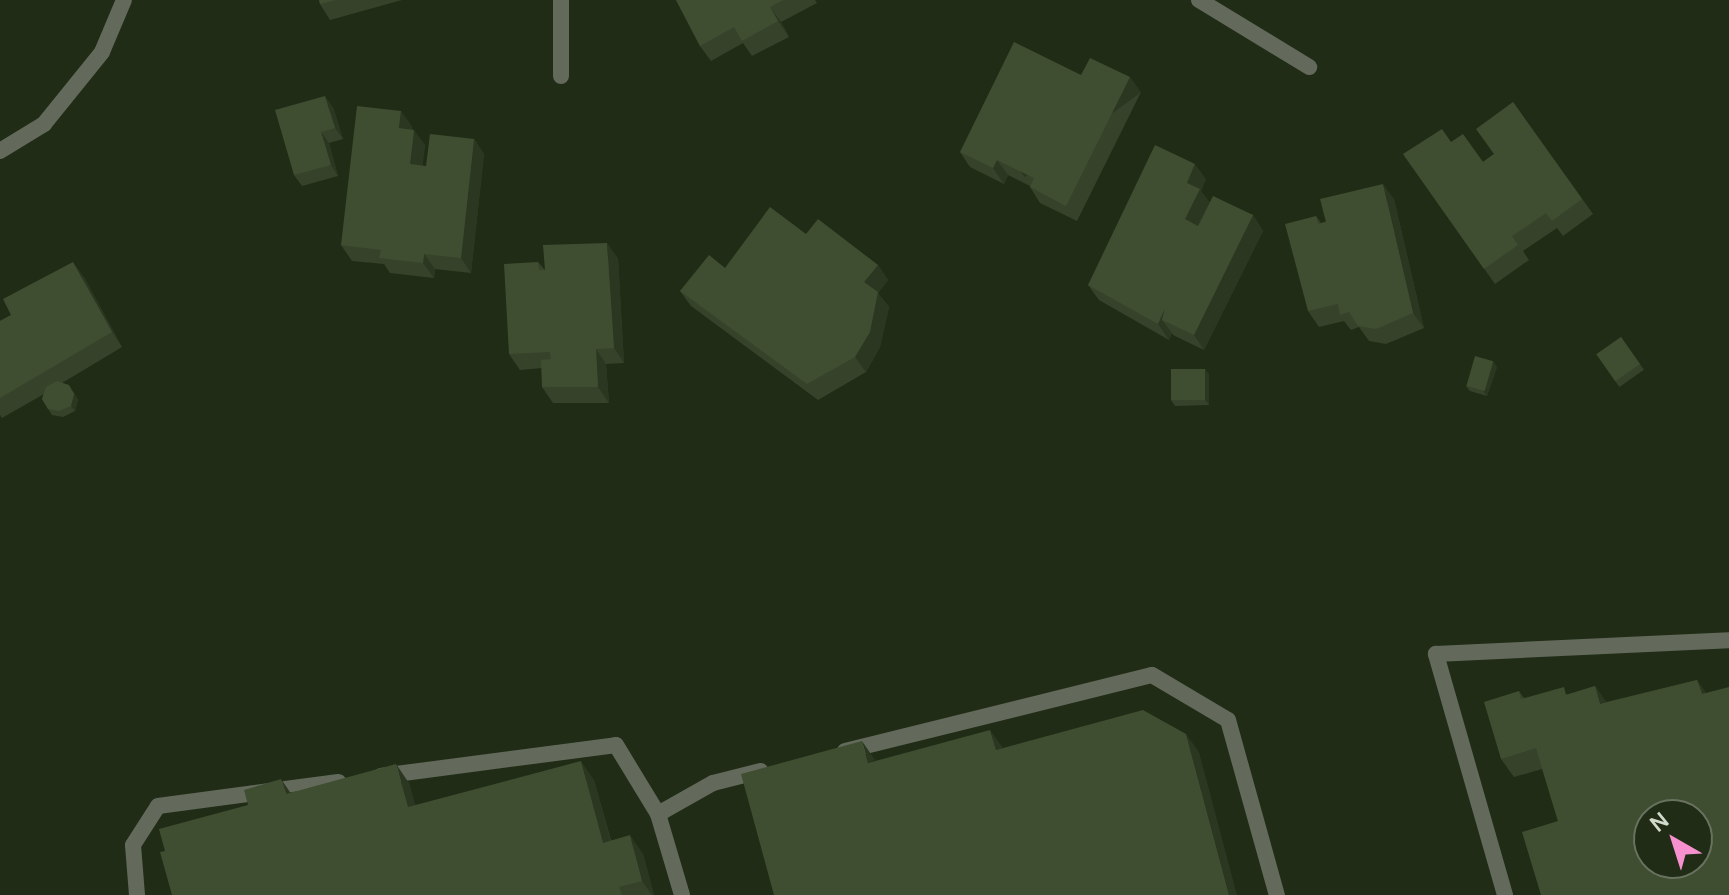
<!DOCTYPE html>
<html>
<head>
<meta charset="utf-8">
<style>
	body { margin:0 }
	#map { position:relative; width:1729px; height:895px; overflow:hidden; background:#212c16; font-family:Manrope,sans-serif }
	div>[style] { position:absolute }
	[style*='--x'] { left:calc(var(--x)*1px); top:calc(var(--y)*1px); width:calc(var(--w)*1px); rotate:calc(var(--a)*1deg) }
	.service>* { height:16px; margin:-8px; padding:0 8px; transform-origin:8px; border-radius:8px; background:#636a5c }
	.minor>* { height:16px; margin:-8px; padding:0 8px; transform-origin:8px; border-radius:8px; background:#636a5c }
	.wall>* { inset:0; background:#36432a; transform-origin:0 0 }
	.shaded-wall>* { inset:0; background:#2c3722; transform-origin:0 0 }
	.building>* { inset:0; background:#3f4e31; transform-origin:0 0 }
	span { translate:-50% -50%; white-space:nowrap; text-align:center; line-height:1.15; -webkit-text-stroke:6px #212c16; paint-order:stroke }
	.north { position:absolute; left:1633px; top:799px; width:80px; height:80px; box-sizing:border-box; background:#212c16; border:2px solid #68725f; border-radius:50%; rotate:321deg; font-size:22px; font-weight:700; line-height:32px; text-align:center; color:#d2dacc }
	.north::after { content:''; display:block; margin:auto; width:28px; height:36px; background:#f690cf; clip-path:polygon(50% 0,100% 100%,50% 72%,0 100%) }
</style>
</head>
<body>
<div id="map">
	<div class="service">
		<div style="--x:845;--y:751;--w:316;--a:-13.9"></div>
		<div style="--x:1152;--y:675;--w:88;--a:30.6"></div>
		<div style="--x:1228;--y:720;--w:182;--a:74.4"></div>
		<div style="--x:381;--y:776;--w:237;--a:-7.5"></div>
		<div style="--x:616;--y:745;--w:81;--a:58.7"></div>
		<div style="--x:137;--y:895;--w:50;--a:-94.6"></div>
		<div style="--x:133;--y:845;--w:46;--a:-57.3"></div>
		<div style="--x:158;--y:806;--w:182;--a:-7.6"></div>
		<div style="--x:682;--y:895;--w:84;--a:-106.5"></div>
		<div style="--x:658;--y:814;--w:63;--a:-29.4"></div>
		<div style="--x:713;--y:783;--w:49;--a:-14.3"></div>
		<div style="--x:1505;--y:895;--w:251;--a:-106"></div>
		<div style="--x:1436;--y:654;--w:293;--a:-2.7"></div>
	</div>
	<div class="minor">
		<div style="--x:1199;--y:0;--w:129;--a:31.3"></div>
		<div style="--x:561;--y:76;--w:76;--a:-90"></div>
		<div style="--x:0;--y:151;--w:52;--a:-31.5"></div>
		<div style="--x:44;--y:124;--w:92;--a:-51.1"></div>
		<div style="--x:102;--y:52;--w:56;--a:-67.1"></div>
	</div>
	<div class="wall">
		<div style="clip-path:polygon(319px 0,402px 0,330px 20px,320px 4px)"></div>
		<div style="clip-path:polygon(676px 0,815px 0,817px 3px,781px 22px,789px 37px,752px 56px,743px 43px,711px 61px,700px 46px)"></div>
		<div style="clip-path:polygon(1081px 75px,1141px 92px,1077px 221px,1040px 203px,1030px 187px,1030px 186px,1008px 175px,1004px 184px,970px 167px,960px 152px)"></div>
		<div style="clip-path:polygon(1513px 102px,1593px 214px,1563px 236px,1557px 228px,1523px 251px,1529px 260px,1495px 284px,1403px 154px,1451px 142px,1483px 162px,1494px 154px)"></div>
		<div style="clip-path:polygon(333px 107px,343px 139px,329px 143px,338px 176px,302px 186px,294px 175px)"></div>
		<div style="clip-path:polygon(412px 126px,412px 129px,425px 145px,422px 166px,426px 166px,474px 139px,484px 154px,471px 273px,435px 269px,434px 278px,390px 273px,384px 264px,352px 261px,341px 245px)"></div>
		<div style="clip-path:polygon(1206px 179px,1201px 191px,1210px 203px,1253px 215px,1263px 231px,1204px 350px,1173px 335px,1172px 333px,1169px 340px,1099px 300px,1088px 285px)"></div>
		<div style="clip-path:polygon(1394px 199px,1424px 328px,1386px 344px,1369px 341px,1359px 327px,1351px 330px,1344px 321px,1319px 327px,1308px 311px,1316px 216px,1321px 223px)"></div>
		<div style="clip-path:polygon(806px 234px,878px 265px,888px 280px,878px 293px,889px 307px,880px 347px,866px 372px,818px 400px,691px 306px,680px 291px)"></div>
		<div style="clip-path:polygon(618px 258px,624px 363px,606px 364px,609px 403px,553px 403px,542px 387px,542px 368px,520px 370px,509px 354px,538px 262px,545px 270px)"></div>
		<div style="clip-path:polygon(84px 277px,122px 347px,62px 383px,73px 391px,78px 400px,75px 411px,63px 417px,52px 415px,42px 399px,44px 394px,2px 418px,0 415px,0 321px)"></div>
		<div style="left:1621px;top:337px;width:40px;height:30px;rotate:55deg"></div>
		<div style="clip-path:polygon(1497px 367px,1487px 396px,1470px 391px,1466px 386px)"></div>
		<div style="clip-path:polygon(1209px 374px,1209px 405px,1175px 406px,1171px 400px)"></div>
		<div style="clip-path:polygon(1697px 680px,1706px 693px,1558px 821px,1542px 769px,1514px 777px,1501px 759px,1519px 691px,1524px 698px,1569px 694px,1595px 686px,1606px 702px)"></div>
		<div style="clip-path:polygon(594px 780px,611px 840px,643px 854px,654px 895px,172px 895px,165px 851px,248px 805px,291px 792px,409px 783px,415px 805px)"></div>
	</div>
	<div class="shaded-wall">
		<div style="clip-path:polygon(770px 7px,781px 22px,789px 37px,778px 21px)"></div>
		<div style="left:1130px;top:77px;width:19px;height:144px;rotate:54deg"></div>
		<div style="clip-path:polygon(325px 96px,333px 107px,343px 139px,335px 128px)"></div>
		<div style="clip-path:polygon(401px 111px,412px 126px,410px 143px,399px 128px)"></div>
		<div style="clip-path:polygon(414px 130px,425px 145px,421px 180px,410px 164px)"></div>
		<div style="clip-path:polygon(321px 132px,329px 143px,338px 176px,331px 165px)"></div>
		<div style="clip-path:polygon(474px 139px,484px 154px,471px 273px,461px 258px)"></div>
		<div style="clip-path:polygon(997px 160px,1008px 175px,1004px 184px,993px 168px)"></div>
		<div style="clip-path:polygon(1195px 164px,1206px 179px,1201px 191px,1211px 204px,1196px 234px,1185px 219px,1187px 183px)"></div>
		<div style="clip-path:polygon(1383px 184px,1394px 199px,1424px 328px,1413px 313px)"></div>
		<div style="clip-path:polygon(1253px 215px,1263px 231px,1204px 350px,1194px 335px)"></div>
		<div style="clip-path:polygon(607px 243px,618px 258px,624px 363px,614px 348px)"></div>
		<div style="clip-path:polygon(424px 254px,435px 269px,434px 278px,423px 263px)"></div>
		<div style="clip-path:polygon(73px 262px,84px 277px,122px 347px,112px 332px)"></div>
		<div style="clip-path:polygon(878px 265px,888px 280px,878px 293px,889px 307px,880px 347px,866px 372px,855px 357px,864px 282px)"></div>
		<div style="clip-path:polygon(1165px 308px,1162px 320px,1172px 333px,1169px 340px,1158px 324px)"></div>
		<div style="clip-path:polygon(596px 349px,606px 364px,609px 403px,598px 387px)"></div>
		<div style="clip-path:polygon(1493px 361px,1497px 367px,1487px 396px,1483px 391px)"></div>
		<div style="clip-path:polygon(1205px 369px,1209px 374px,1209px 405px,1205px 400px)"></div>
		<div style="clip-path:polygon(69px 385px,78px 400px,75px 411px,71px 406px)"></div>
		<div style="clip-path:polygon(1697px 680px,1710px 699px,1702px 694px)"></div>
		<div style="clip-path:polygon(1595px 686px,1608px 705px,1600px 704px)"></div>
		<div style="clip-path:polygon(990px 730px,1003px 748px,996px 750px)"></div>
		<div style="clip-path:polygon(1186px 734px,1199px 752px,1237px 895px,1229px 895px)"></div>
		<div style="clip-path:polygon(862px 741px,875px 760px,868px 763px)"></div>
		<div style="clip-path:polygon(581px 761px,594px 780px,616px 861px,603px 843px)"></div>
		<div style="clip-path:polygon(396px 764px,409px 783px,421px 826px,408px 807px)"></div>
		<div style="clip-path:polygon(281px 779px,294px 798px,286px 794px)"></div>
		<div style="clip-path:polygon(630px 835px,643px 854px,654px 895px,652px 895px,642px 881px)"></div>
	</div>
	<div class="building">
		<div style="clip-path:polygon(319px 0,336px 0,320px 4px)"></div>
		<div style="clip-path:polygon(676px 0,783px 0,770px 7px,778px 21px,742px 41px,734px 27px,700px 46px)"></div>
		<div style="clip-path:polygon(1014px 42px,1081px 75px,1090px 58px,1130px 77px,1066px 206px,1030px 187px,1034px 178px,997px 160px,993px 168px,960px 152px)"></div>
		<div style="clip-path:polygon(325px 96px,335px 128px,321px 132px,331px 165px,294px 175px,275px 110px)"></div>
		<div style="clip-path:polygon(1513px 102px,1582px 199px,1552px 221px,1546px 213px,1512px 236px,1518px 245px,1484px 269px,1403px 154px,1442px 129px,1451px 142px,1463px 134px,1483px 162px,1494px 154px,1476px 129px)"></div>
		<div style="clip-path:polygon(357px 106px,401px 111px,399px 128px,414px 130px,410px 164px,426px 166px,430px 134px,474px 139px,461px 258px,424px 254px,423px 263px,379px 258px,381px 250px,341px 245px)"></div>
		<div style="clip-path:polygon(1155px 145px,1195px 164px,1187px 183px,1200px 189px,1185px 219px,1198px 226px,1213px 196px,1253px 215px,1194px 335px,1162px 320px,1165px 308px,1158px 324px,1088px 285px)"></div>
		<div style="clip-path:polygon(1383px 184px,1413px 313px,1376px 329px,1358px 326px,1349px 312px,1340px 315px,1338px 304px,1308px 311px,1285px 224px,1316px 216px,1318px 224px,1326px 222px,1320px 199px)"></div>
		<div style="clip-path:polygon(770px 207px,806px 234px,818px 219px,878px 265px,864px 282px,878px 292px,870px 332px,855px 357px,807px 384px,680px 291px,709px 255px,725px 268px)"></div>
		<div style="clip-path:polygon(607px 243px,614px 348px,596px 349px,598px 387px,542px 387px,541px 360px,551px 359px,550px 352px,509px 354px,504px 264px,538px 262px,539px 270px,545px 270px,543px 245px)"></div>
		<div style="clip-path:polygon(73px 262px,112px 332px,0 398px,0 321px,11px 315px,3px 299px)"></div>
		<div style="left:1621px;top:337px;width:33px;height:30px;rotate:55deg"></div>
		<div style="left:1475px;top:356px;width:19px;height:31px;rotate:16deg"></div>
		<div style="left:1171px;top:369px;width:34px;height:31px"></div>
		<div style="clip-path:polygon(57px 381px,69px 385px,74px 394px,71px 406px,59px 411px,48px 409px,42px 399px,46px 387px)"></div>
		<div style="clip-path:polygon(evenodd,1697px 680px,1702px 694px,1729px 687px,1729px 895px,1541px 895px,1522px 832px,1558px 821px,1536px 748px,1501px 759px,1484px 702px,1519px 691px,1521px 699px,1564px 687px,1566px 695px,1595px 686px,1600px 704px,1697px 680px,1649px 815px,1697px 815px,1697px 863px,1649px 863px,1649px 815px)"></div>
		<div style="clip-path:polygon(1143px 710px,1186px 734px,1229px 895px,774px 895px,741px 774px,862px 741px,868px 763px,990px 730px,996px 750px)"></div>
		<div style="clip-path:polygon(581px 761px,603px 843px,630px 835px,642px 881px,619px 887px,622px 895px,172px 895px,160px 852px,165px 851px,159px 829px,248px 805px,244px 790px,281px 779px,286px 794px,396px 764px,408px 807px)"></div>
	</div>
	<div class="north">N</div>
</div>
</body>
</html>
